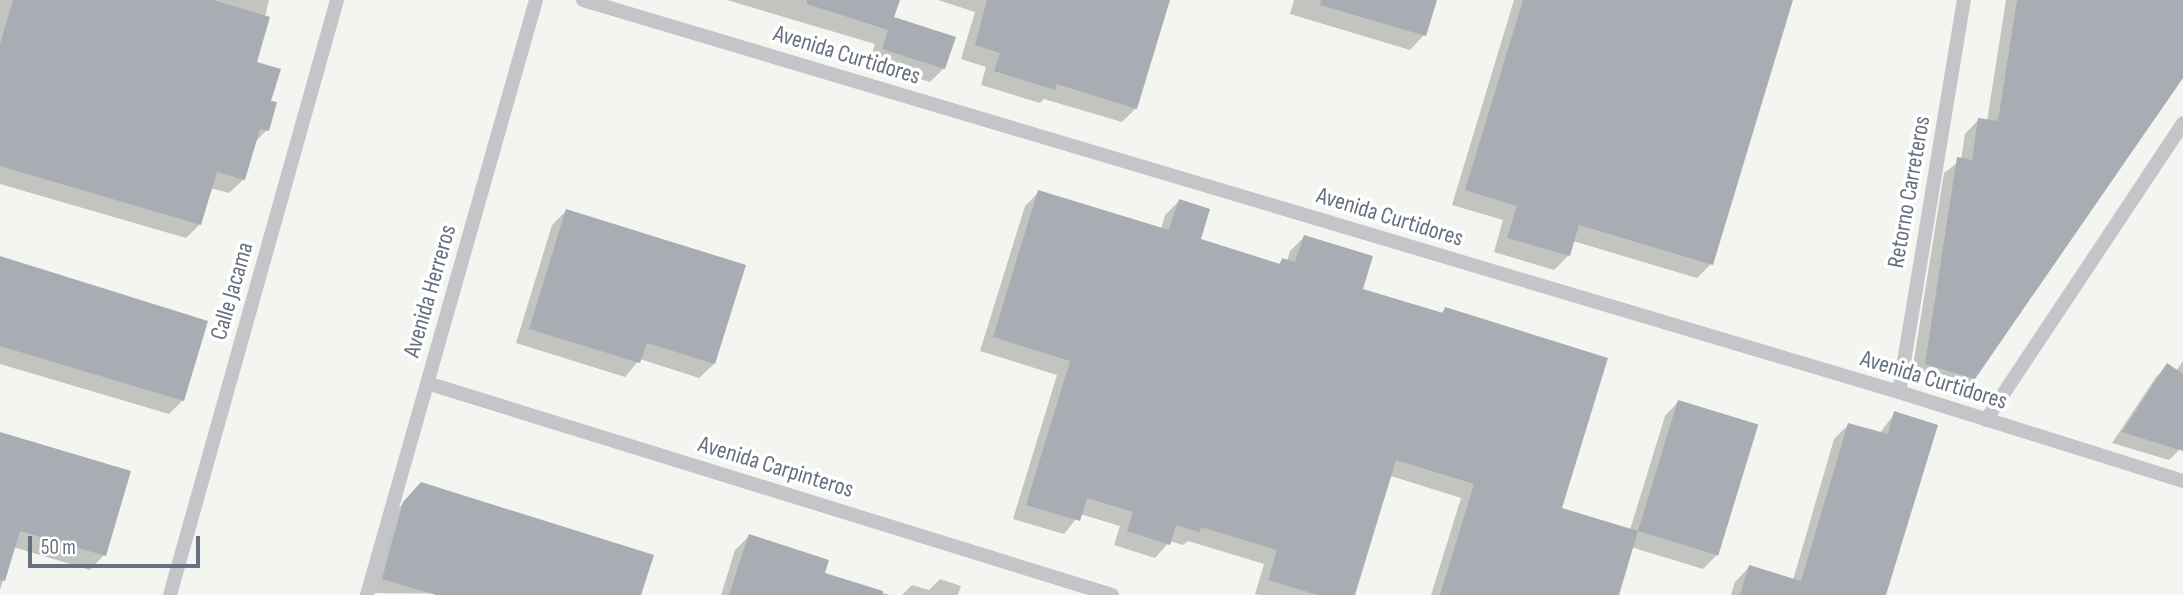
<!DOCTYPE html>
<html>
<head>
<meta charset="utf-8">
<style>
	body { margin:0 }
	#map { position:relative; width:2183px; height:595px; overflow:hidden; background:#f4f4f1; font-family:"Sofia Sans Condensed",sans-serif }
	div>[style] { position:absolute }
	[style*='--x'] { left:calc(var(--x)*1px); top:calc(var(--y)*1px); width:calc(var(--w)*1px); rotate:calc(var(--a)*1deg) }
	.shadow>* { inset:0; background:#0003 }
	.building>* { inset:0; background:#a8adb4; transform-origin:0 0 }
	.service>* { height:14px; margin:-7px; padding:0 7px; transform-origin:7px; border-radius:7px; background:#c3c5c9 }
	span { translate:-50% -50%; white-space:nowrap; text-align:center; line-height:1.15; -webkit-text-stroke:7px #fff; paint-order:stroke }
	.street-label { font-size:24px; color:#667180 }
	.scale { position:absolute; left:28px; top:536px; width:172px; height:32px; box-sizing:border-box; border:4px solid #667180; border-top:0; padding-left:9px; font-size:21px; line-height:24px; white-space:nowrap; color:#667180; -webkit-text-stroke:5px #fff; paint-order:stroke }
</style>
</head>
<body>
<div id="map">
	<div class="shadow">
		<div style="clip-path:polygon(0 0,269px 0,254px 63px,269px 102px,267px 130px,254px 143px,244px 179px,229px 193px,210px 188px,200px 224px,186px 238px,0 184px)"></div>
		<div style="clip-path:polygon(727px 0,898px 0,892px 19px,944px 68px,930px 82px,869px 63px,875px 44px)"></div>
		<div style="clip-path:polygon(938px 0,1168px 0,1136px 108px,1122px 122px,1044px 99px,1040px 103px,981px 85px,986px 67px,961px 59px,975px 12px)"></div>
		<div style="clip-path:polygon(1294px 0,1435px 0,1424px 35px,1410px 50px,1290px 14px)"></div>
		<div style="clip-path:polygon(1514px 0,1791px 0,1711px 264px,1697px 278px,1573px 241px,1568px 256px,1554px 270px,1494px 252px,1503px 220px,1452px 205px)"></div>
		<div style="clip-path:polygon(2006px 0,2183px 0,2183px 75px,1974px 378px,1960px 392px,1911px 378px,1944px 173px,1961px 160px,1965px 134px,1979px 119px,1987px 121px)"></div>
		<div style="clip-path:polygon(1039px 192px,1161px 229px,1165px 215px,1179px 201px,1199px 241px,1278px 265px,1282px 260px,1287px 262px,1290px 251px,1304px 237px,1361px 290px,1440px 314px,1445px 309px,1560px 509px,1630px 530px,1665px 416px,1679px 401px,1717px 555px,1703px 569px,1631px 547px,1617px 595px,1431px 595px,1461px 498px,1391px 476px,1353px 595px,1259px 595px,1255px 594px,1264px 564px,1188px 541px,1183px 545px,1170px 541px,1155px 558px,1114px 545px,1120px 526px,1080px 514px,1064px 534px,1013px 519px,1057px 375px,980px 351px,1025px 206px)"></div>
		<div style="clip-path:polygon(566px 211px,714px 364px,699px 378px,640px 359px,625px 377px,516px 343px,552px 225px)"></div>
		<div style="clip-path:polygon(0 258px,183px 400px,169px 414px,0 364px)"></div>
		<div style="clip-path:polygon(2183px 361px,2183px 444px,2180px 449px,2169px 460px,2112px 443px,2156px 377px,2167px 366px,2176px 371px)"></div>
		<div style="clip-path:polygon(1895px 413px,1884px 595px,1731px 595px,1735px 582px,1749px 567px,1793px 580px,1834px 439px,1848px 425px,1879px 434px)"></div>
		<div style="clip-path:polygon(0 434px,104px 555px,90px 570px,13px 547px,0 590px)"></div>
		<div style="clip-path:polygon(407px 499px,640px 595px,369px 593px,390px 518px)"></div>
		<div style="clip-path:polygon(749px 536px,823px 574px,890px 595px,721px 595px,735px 550px)"></div>
		<div style="clip-path:polygon(940px 579px,961px 586px,958px 595px,902px 595px,912px 585px,929px 590px)"></div>
	</div>
	<div class="building">
		<div style="clip-path:polygon(13px 0,213px 0,270px 17px,257px 62px,281px 69px,271px 101px,277px 102px,269px 131px,260px 129px,245px 180px,217px 172px,201px 225px,0 166px,0 44px)"></div>
		<div style="clip-path:polygon(807px 0,900px 0,894px 17px,956px 37px,945px 69px,882px 49px,888px 30px,807px 4px)"></div>
		<div style="clip-path:polygon(987px 0,1170px 0,1137px 109px,1057px 84px,1055px 90px,994px 71px,1000px 53px,975px 45px)"></div>
		<div style="clip-path:polygon(1321px 0,1437px 0,1426px 36px,1320px 5px)"></div>
		<div style="clip-path:polygon(1523px 0,1793px 0,1713px 265px,1579px 225px,1570px 256px,1507px 238px,1517px 206px,1465px 190px)"></div>
		<div style="clip-path:polygon(2017px 0,2183px 0,2183px 78px,1975px 379px,1925px 364px,1957px 157px,1972px 160px,1978px 118px,1998px 121px)"></div>
		<div style="clip-path:polygon(1038px 190px,1169px 230px,1179px 199px,1210px 209px,1201px 239px,1280px 264px,1282px 258px,1295px 262px,1304px 235px,1373px 256px,1363px 289px,1443px 313px,1445px 307px,1608px 358px,1562px 508px,1638px 531px,1619px 595px,1440px 595px,1474px 484px,1396px 460px,1355px 595px,1318px 595px,1268px 580px,1277px 550px,1201px 527px,1199px 532px,1176px 525px,1170px 545px,1127px 531px,1133px 512px,1087px 498px,1080px 521px,1026px 505px,1070px 361px,993px 337px)"></div>
		<div style="clip-path:polygon(566px 209px,746px 265px,715px 364px,647px 343px,640px 363px,529px 329px)"></div>
		<div style="clip-path:polygon(0 256px,208px 321px,184px 401px,0 346px)"></div>
		<div style="clip-path:polygon(2167px 363px,2183px 374px,2183px 451px,2122px 432px)"></div>
		<div style="left:1678px;top:400px;width:84px;height:137px;rotate:17deg"></div>
		<div style="clip-path:polygon(1894px 411px,1938px 425px,1886px 595px,1740px 595px,1749px 565px,1801px 581px,1848px 423px,1888px 434px)"></div>
		<div style="clip-path:polygon(0 432px,131px 471px,106px 556px,20px 531px,5px 581px,0 580px)"></div>
		<div style="clip-path:polygon(421px 482px,654px 555px,641px 595px,436px 595px,382px 579px,403px 502px)"></div>
		<div style="clip-path:polygon(749px 534px,829px 560px,825px 573px,883px 591px,883px 595px,729px 595px)"></div>
	</div>
	<div class="service">
		<div style="--x:583;--y:0;--w:1373;--a:16.59"></div>
		<div style="--x:1899;--y:392;--w:298;--a:17.4"></div>
		<div style="--x:427;--y:383;--w:717;--a:17.2"></div>
		<div style="--x:1899;--y:392;--w:397;--a:-80.6"></div>
		<div style="--x:1986;--y:420;--w:356;--a:-56.4"></div>
		<div style="--x:170;--y:595;--w:618;--a:-74.32"></div>
		<div style="--x:367;--y:595;--w:619;--a:-74.14"></div>
	</div>
	<div class="street-label">
		<span style="left:847px;top:55px;rotate:17deg">Avenida Curtidores</span>
		<span style="left:1909px;top:192px;rotate:-80deg">Retorno Carreteros</span>
		<span style="left:1390px;top:217px;rotate:17deg">Avenida Curtidores</span>
		<span style="left:232px;top:291px;rotate:-74deg">Calle Jacama</span>
		<span style="left:430px;top:291px;rotate:-74deg">Avenida Herreros</span>
		<span style="left:1934px;top:380px;rotate:17deg">Avenida Curtidores</span>
		<span style="left:776px;top:467px;rotate:17deg">Avenida Carpinteros</span>
	</div>
	<div class="scale">50 m</div>
</div>
</body>
</html>
